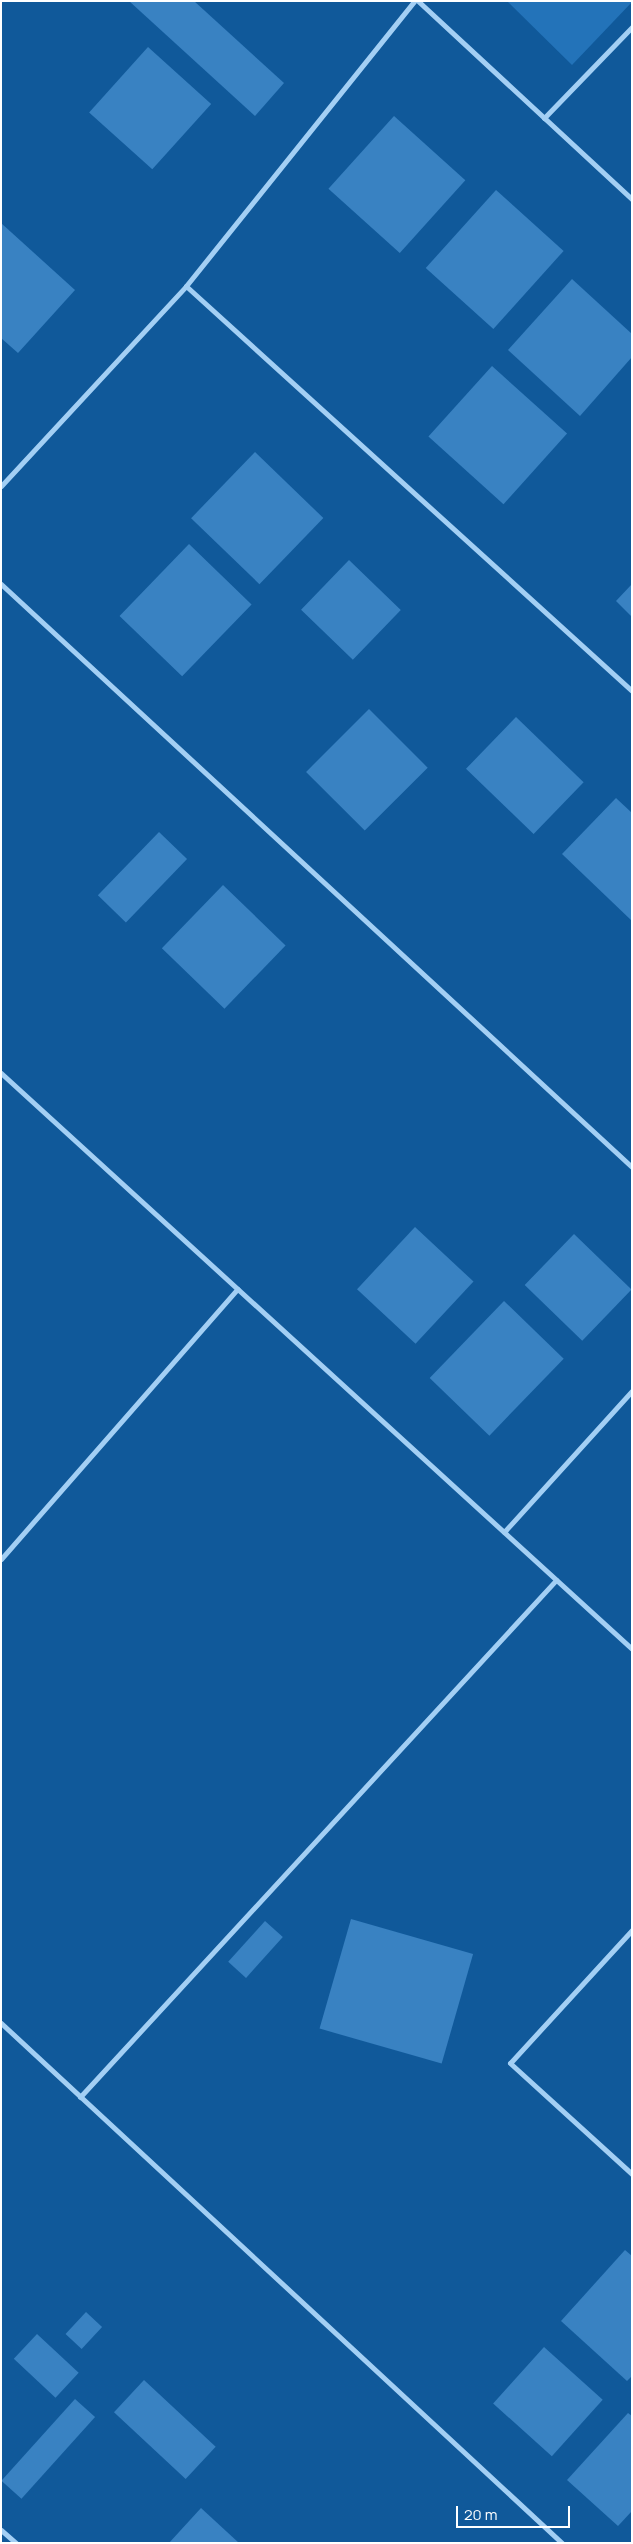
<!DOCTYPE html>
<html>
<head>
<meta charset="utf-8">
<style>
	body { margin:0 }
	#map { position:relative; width:633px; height:2544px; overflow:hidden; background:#10599a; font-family:Manrope,sans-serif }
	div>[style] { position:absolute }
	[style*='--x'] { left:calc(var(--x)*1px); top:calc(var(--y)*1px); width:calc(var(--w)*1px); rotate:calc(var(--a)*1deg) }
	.green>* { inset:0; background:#2373b9 }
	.building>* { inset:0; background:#3982c2; transform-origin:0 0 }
	.minor>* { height:5px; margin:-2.5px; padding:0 2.5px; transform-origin:2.5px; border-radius:2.5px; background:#a3cff4 }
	span { translate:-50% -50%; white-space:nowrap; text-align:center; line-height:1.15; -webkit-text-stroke:4.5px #10599a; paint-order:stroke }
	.frame { position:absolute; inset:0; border:2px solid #fff; pointer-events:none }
	.scale { position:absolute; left:456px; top:2506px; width:114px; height:22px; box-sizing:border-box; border:2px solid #fff; border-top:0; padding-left:6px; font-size:15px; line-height:18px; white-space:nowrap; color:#fff; -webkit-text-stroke:4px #10599a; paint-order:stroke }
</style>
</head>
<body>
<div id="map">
	<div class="green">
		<div style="clip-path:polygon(507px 1px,632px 1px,632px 2px,572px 65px)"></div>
	</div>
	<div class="building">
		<div style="clip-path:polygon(129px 1px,194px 1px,284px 83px,255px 116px)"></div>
		<div style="left:148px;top:47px;width:85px;height:88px;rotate:42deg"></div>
		<div style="left:394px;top:116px;width:96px;height:98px;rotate:42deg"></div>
		<div style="left:496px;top:190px;width:91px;height:105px;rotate:42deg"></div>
		<div style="clip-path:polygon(1px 223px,75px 290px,18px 353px,1px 338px)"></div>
		<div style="clip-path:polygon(572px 279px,632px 334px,632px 357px,580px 416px,508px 350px)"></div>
		<div style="left:492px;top:366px;width:101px;height:95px;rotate:42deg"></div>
		<div style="left:255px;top:452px;width:95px;height:92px;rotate:44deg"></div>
		<div style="left:189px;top:544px;width:87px;height:100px;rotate:44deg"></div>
		<div style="left:349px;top:560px;width:72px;height:69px;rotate:44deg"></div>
		<div style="clip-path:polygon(632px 584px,632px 617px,616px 601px)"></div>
		<div style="left:369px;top:709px;width:83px;height:89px;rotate:45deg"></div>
		<div style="left:516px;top:717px;width:94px;height:72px;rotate:44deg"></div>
		<div style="clip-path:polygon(616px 798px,632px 813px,632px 921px,562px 854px)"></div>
		<div style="left:159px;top:832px;width:39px;height:88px;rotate:44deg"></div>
		<div style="left:223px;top:885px;width:87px;height:88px;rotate:44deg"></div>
		<div style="left:415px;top:1227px;width:80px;height:85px;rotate:43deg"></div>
		<div style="left:574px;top:1234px;width:80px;height:71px;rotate:44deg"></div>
		<div style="left:504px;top:1301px;width:83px;height:107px;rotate:44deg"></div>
		<div style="left:351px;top:1919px;width:127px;height:114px;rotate:16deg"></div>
		<div style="left:265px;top:1921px;width:24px;height:55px;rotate:42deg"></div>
		<div style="clip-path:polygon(625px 2250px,632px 2256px,632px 2376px,627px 2381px,561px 2321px)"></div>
		<div style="left:86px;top:2312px;width:22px;height:30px;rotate:43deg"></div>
		<div style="left:37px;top:2334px;width:57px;height:34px;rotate:43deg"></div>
		<div style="left:544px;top:2347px;width:79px;height:76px;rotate:42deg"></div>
		<div style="left:144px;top:2380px;width:98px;height:44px;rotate:43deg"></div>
		<div style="left:75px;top:2399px;width:27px;height:110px;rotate:42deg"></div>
		<div style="clip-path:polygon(628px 2413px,632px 2416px,632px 2511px,618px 2526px,567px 2480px)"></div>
		<div style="clip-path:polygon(201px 2508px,239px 2543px,169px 2543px)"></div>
	</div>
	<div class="minor">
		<div style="--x:418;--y:1;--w:292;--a:42.8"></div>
		<div style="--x:544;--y:118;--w:127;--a:-46"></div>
		<div style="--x:186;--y:286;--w:602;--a:42.24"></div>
		<div style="--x:1;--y:486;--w:272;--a:-47.2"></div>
		<div style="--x:186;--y:286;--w:365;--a:-51.3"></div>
		<div style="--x:1;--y:584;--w:859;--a:42.74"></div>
		<div style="--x:1;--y:1073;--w:854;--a:42.39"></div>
		<div style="--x:504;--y:1532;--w:190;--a:-47.8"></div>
		<div style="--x:1;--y:1559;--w:359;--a:-48.8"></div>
		<div style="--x:632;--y:1930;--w:180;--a:132.5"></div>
		<div style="--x:510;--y:2063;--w:165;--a:42.3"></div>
		<div style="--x:1;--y:2023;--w:765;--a:42.83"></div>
		<div style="--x:80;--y:2097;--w:703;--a:-47.36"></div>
		<div style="--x:1;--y:2530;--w:20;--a:41"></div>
	</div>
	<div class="frame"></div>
	<div class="scale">20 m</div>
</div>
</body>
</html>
